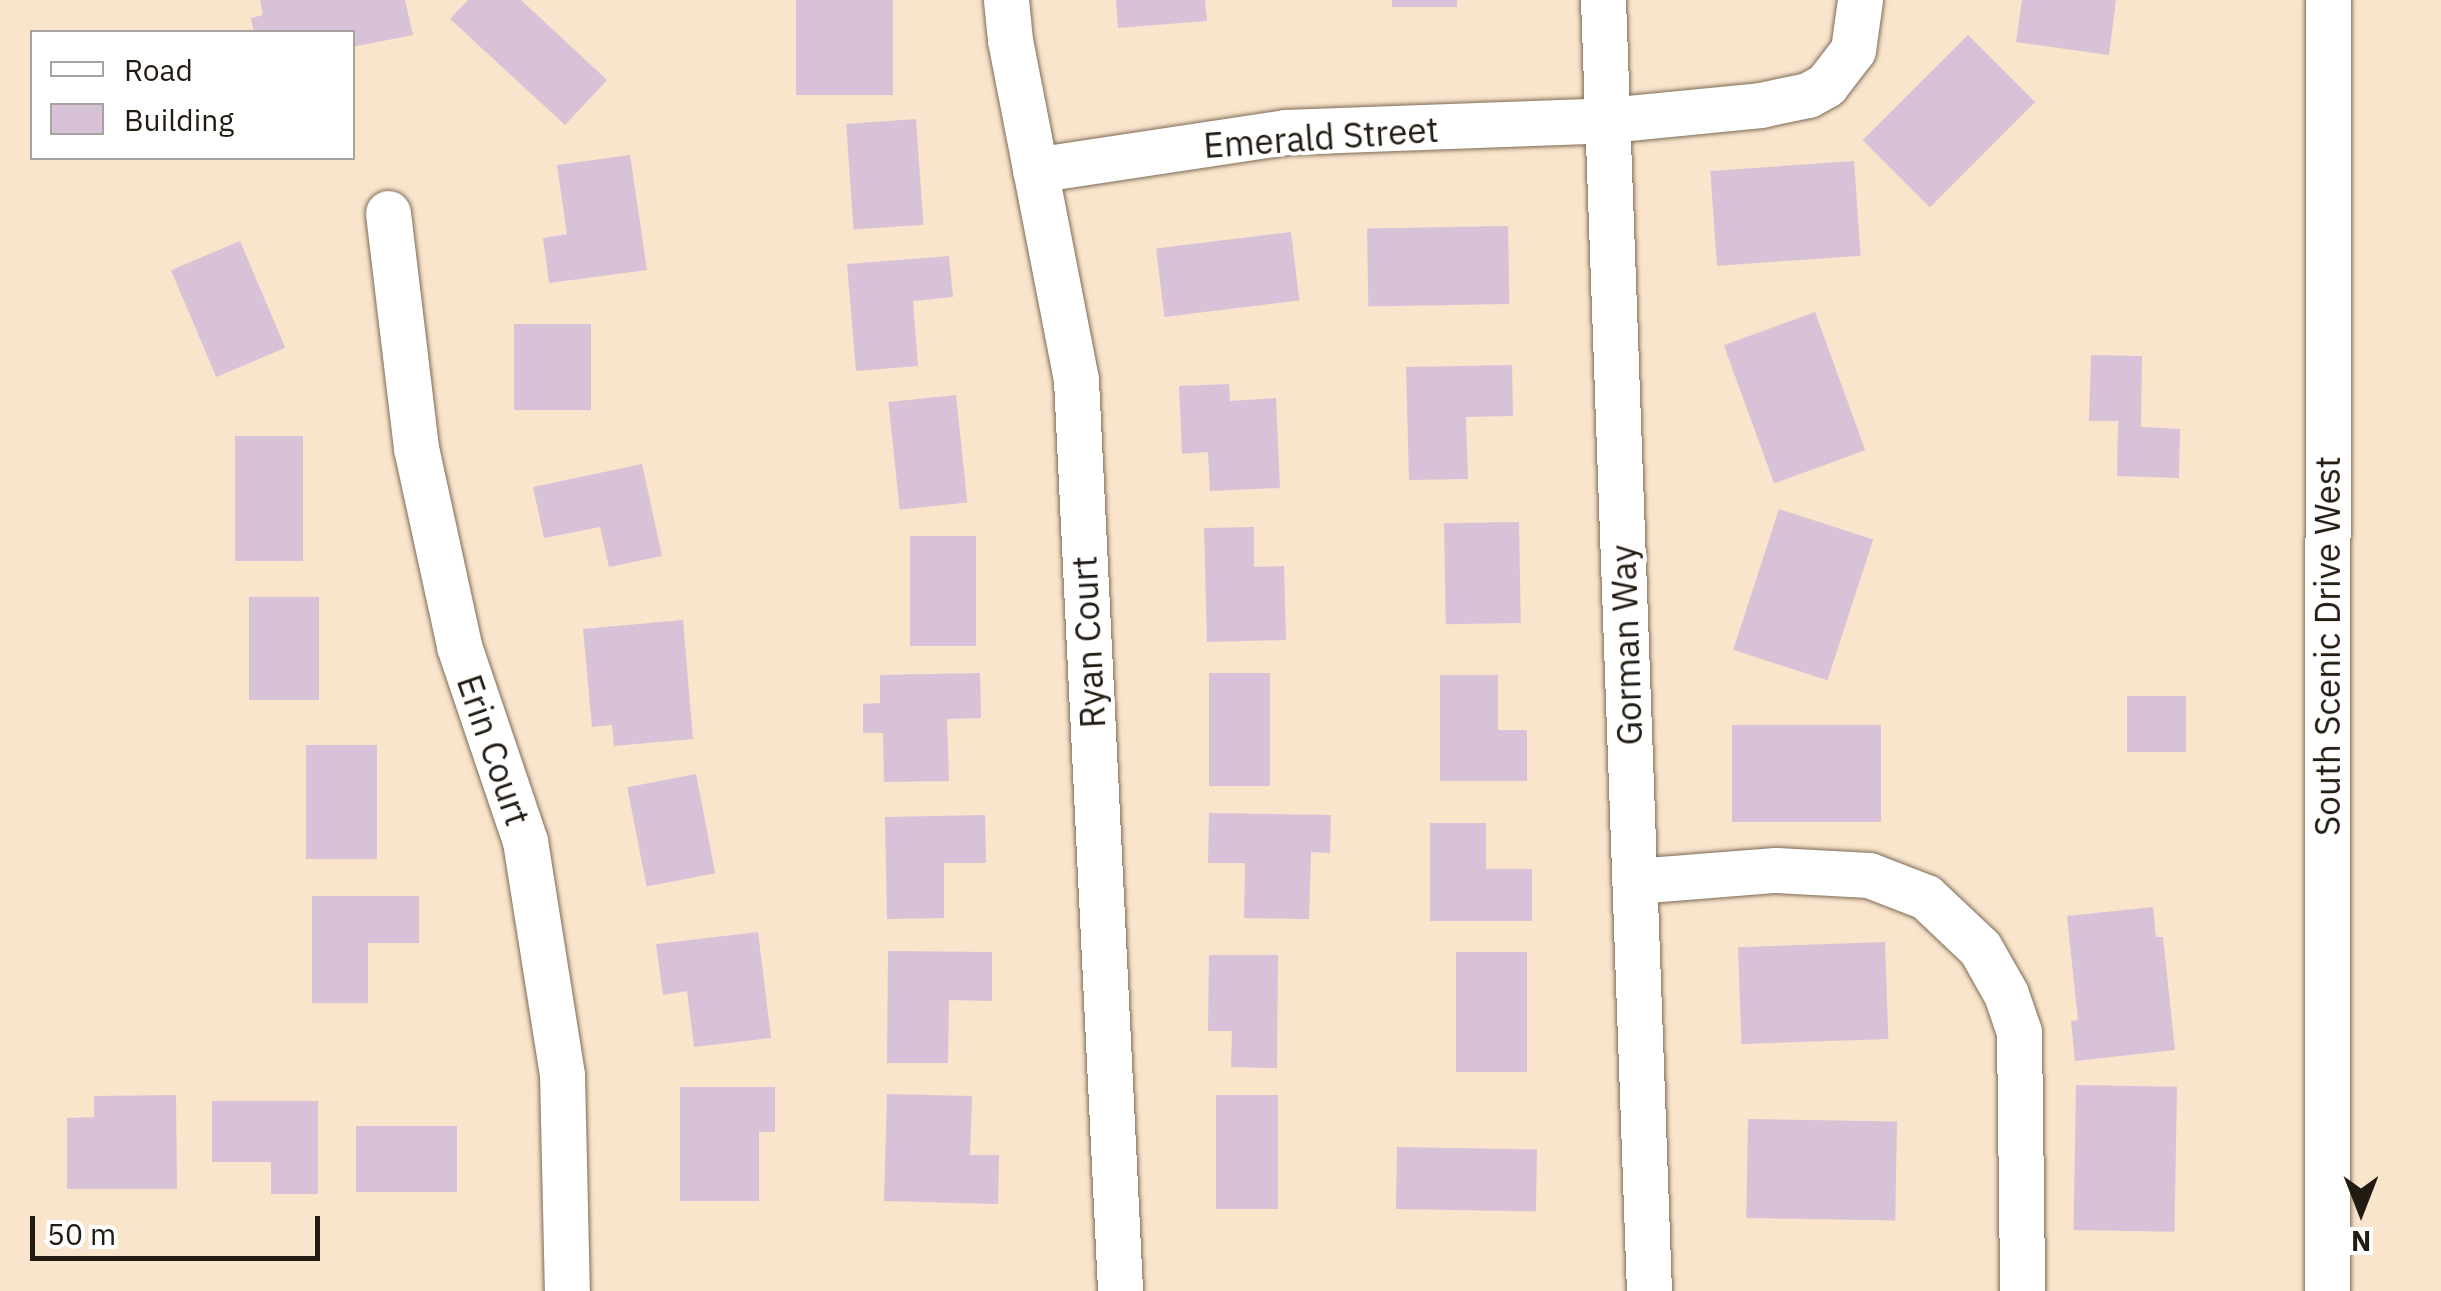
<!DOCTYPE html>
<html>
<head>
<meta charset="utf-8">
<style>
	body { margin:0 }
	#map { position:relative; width:2441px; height:1291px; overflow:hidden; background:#f9e4cc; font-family:"IBM Plex Sans",sans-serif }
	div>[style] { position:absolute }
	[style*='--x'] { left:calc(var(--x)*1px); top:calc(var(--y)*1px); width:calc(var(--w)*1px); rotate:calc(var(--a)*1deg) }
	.building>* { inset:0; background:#d8c2d8; transform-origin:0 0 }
	.roads { filter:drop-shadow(0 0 2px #7d6b56) drop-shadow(0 0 2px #7d6b56) }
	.minor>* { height:45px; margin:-22.5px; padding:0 22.5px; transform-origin:22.5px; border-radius:22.5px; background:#fff }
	span { translate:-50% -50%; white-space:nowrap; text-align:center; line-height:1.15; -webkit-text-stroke:8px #fff; paint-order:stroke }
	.street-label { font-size:35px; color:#221b12 }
	.legend { position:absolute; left:30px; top:30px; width:325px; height:130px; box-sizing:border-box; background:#fff; border:2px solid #a7a4a0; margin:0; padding:12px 18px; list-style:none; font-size:30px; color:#221b12 }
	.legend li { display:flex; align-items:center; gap:20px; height:50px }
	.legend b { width:50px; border:2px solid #a7a4a0 }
	.north { position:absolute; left:2311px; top:1161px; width:100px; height:100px; -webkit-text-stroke:8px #fff; paint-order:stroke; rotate:180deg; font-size:28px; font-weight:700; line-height:40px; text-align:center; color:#221b12 }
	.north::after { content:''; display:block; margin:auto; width:35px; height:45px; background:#221b12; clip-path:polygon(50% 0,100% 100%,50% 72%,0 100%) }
	.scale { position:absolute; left:30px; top:1216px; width:290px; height:45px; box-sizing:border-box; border:5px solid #221b12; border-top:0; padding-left:12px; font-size:30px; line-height:35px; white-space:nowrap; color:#221b12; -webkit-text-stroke:8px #fff; paint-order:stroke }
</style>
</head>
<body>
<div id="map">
	<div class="building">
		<div style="clip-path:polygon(260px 0,405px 0,413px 35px,352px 47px,352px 32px,254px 32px,251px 18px,263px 15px)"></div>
		<div style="clip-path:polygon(468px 0,521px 0,607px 80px,565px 125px,450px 19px)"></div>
		<div style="left:796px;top:0;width:97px;height:95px"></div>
		<div style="clip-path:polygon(1116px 0,1205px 0,1207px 21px,1118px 28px)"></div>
		<div style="left:1392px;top:0;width:65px;height:7px"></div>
		<div style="clip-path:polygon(2022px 0,2116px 0,2109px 55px,2016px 42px)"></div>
		<div style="left:1968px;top:35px;width:95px;height:149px;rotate:45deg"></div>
		<div style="left:916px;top:119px;width:106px;height:70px;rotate:86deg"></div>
		<div style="clip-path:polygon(630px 155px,647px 270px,549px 283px,543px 238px,567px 234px,557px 165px)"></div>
		<div style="left:1854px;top:161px;width:95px;height:144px;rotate:86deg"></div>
		<div style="left:1508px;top:226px;width:78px;height:141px;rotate:89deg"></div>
		<div style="left:1291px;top:232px;width:69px;height:136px;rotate:83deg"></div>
		<div style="left:240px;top:241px;width:116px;height:75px;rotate:67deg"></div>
		<div style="clip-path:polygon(949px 256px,953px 297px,913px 301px,918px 366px,856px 371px,847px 264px)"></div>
		<div style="left:1815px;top:312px;width:147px;height:97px;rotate:70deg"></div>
		<div style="left:514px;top:324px;width:77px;height:86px"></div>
		<div style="clip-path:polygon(2091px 355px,2142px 356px,2141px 427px,2180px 429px,2179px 478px,2117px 476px,2118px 421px,2089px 421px)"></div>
		<div style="clip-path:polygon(1512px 365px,1513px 416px,1466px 417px,1468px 479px,1409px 480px,1406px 367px)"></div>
		<div style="clip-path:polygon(1229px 384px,1230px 401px,1276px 398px,1280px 488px,1210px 491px,1208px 452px,1182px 454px,1179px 386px)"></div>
		<div style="left:956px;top:395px;width:108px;height:68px;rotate:84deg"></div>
		<div style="left:235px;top:436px;width:68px;height:125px"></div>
		<div style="clip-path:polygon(642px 464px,662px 556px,609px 567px,600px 527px,544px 538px,533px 487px)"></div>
		<div style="left:1779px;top:509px;width:99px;height:148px;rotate:18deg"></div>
		<div style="left:1519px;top:522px;width:101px;height:75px;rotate:89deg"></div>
		<div style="clip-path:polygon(1254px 527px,1254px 567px,1284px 566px,1286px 640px,1207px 642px,1204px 528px)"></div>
		<div style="left:910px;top:536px;width:66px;height:110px"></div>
		<div style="left:249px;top:597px;width:70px;height:103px"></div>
		<div style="clip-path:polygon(683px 620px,693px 739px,614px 746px,612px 725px,592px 727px,583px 629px)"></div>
		<div style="clip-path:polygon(980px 673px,981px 718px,947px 719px,949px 781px,884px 782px,883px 733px,863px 733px,863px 704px,880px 703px,880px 675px)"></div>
		<div style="left:1209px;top:673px;width:61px;height:113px"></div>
		<div style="clip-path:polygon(1440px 675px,1498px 675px,1498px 730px,1527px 730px,1527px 781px,1440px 781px)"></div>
		<div style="left:2127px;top:696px;width:59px;height:56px"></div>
		<div style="left:1732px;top:725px;width:149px;height:97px"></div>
		<div style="left:306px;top:745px;width:71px;height:114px"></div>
		<div style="left:696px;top:774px;width:101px;height:70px;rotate:79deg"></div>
		<div style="clip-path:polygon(1209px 813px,1331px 815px,1330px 853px,1311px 852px,1309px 919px,1244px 918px,1245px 863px,1208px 863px)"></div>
		<div style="clip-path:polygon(985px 815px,986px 863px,944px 863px,944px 918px,887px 919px,885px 817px)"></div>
		<div style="clip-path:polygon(1430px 823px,1486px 823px,1486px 869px,1532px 869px,1532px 921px,1430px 921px)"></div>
		<div style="clip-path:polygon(312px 896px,419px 896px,419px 943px,368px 943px,368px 1003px,312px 1003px)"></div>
		<div style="clip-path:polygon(2153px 907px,2156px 937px,2163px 937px,2175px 1050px,2075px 1061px,2071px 1021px,2078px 1020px,2067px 916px)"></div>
		<div style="clip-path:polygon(758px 932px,771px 1038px,694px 1047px,687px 991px,663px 995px,656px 944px)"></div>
		<div style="left:1885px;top:942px;width:97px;height:147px;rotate:88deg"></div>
		<div style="clip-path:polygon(888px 951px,992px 952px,992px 1001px,949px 1000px,948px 1063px,887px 1063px)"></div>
		<div style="left:1527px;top:952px;width:120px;height:71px;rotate:90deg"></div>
		<div style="clip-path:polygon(1209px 955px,1278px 955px,1277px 1068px,1231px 1067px,1232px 1031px,1208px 1031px)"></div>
		<div style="left:2076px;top:1085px;width:101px;height:145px;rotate:1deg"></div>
		<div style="clip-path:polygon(680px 1087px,775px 1087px,775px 1132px,759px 1132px,759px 1201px,680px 1201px)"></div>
		<div style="clip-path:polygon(887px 1094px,972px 1096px,970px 1155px,999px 1155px,998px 1204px,884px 1201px)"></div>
		<div style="clip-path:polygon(176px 1095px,177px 1189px,67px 1189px,67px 1118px,94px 1117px,94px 1096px)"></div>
		<div style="left:1216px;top:1095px;width:62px;height:114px"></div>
		<div style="clip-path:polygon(212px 1101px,318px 1101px,318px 1194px,271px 1194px,271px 1162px,212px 1162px)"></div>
		<div style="left:1748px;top:1119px;width:149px;height:99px;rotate:1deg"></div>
		<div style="left:356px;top:1126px;width:101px;height:66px"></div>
		<div style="left:1397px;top:1147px;width:140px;height:62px;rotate:1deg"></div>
	</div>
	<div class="roads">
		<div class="minor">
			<div style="--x:1006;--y:0;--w:40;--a:84.3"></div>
			<div style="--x:1010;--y:40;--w:346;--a:79"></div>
			<div style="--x:1076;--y:380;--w:912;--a:87.23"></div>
			<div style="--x:1603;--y:0;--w:1292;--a:87.96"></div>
			<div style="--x:1035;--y:170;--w:253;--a:-8.6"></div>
			<div style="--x:1285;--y:132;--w:323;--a:-2.1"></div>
			<div style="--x:1608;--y:120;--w:153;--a:-5.6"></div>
			<div style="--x:1760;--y:105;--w:49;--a:-11.8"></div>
			<div style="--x:1808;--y:95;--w:21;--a:-29"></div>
			<div style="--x:1826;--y:85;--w:44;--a:-52.4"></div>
			<div style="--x:1853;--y:50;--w:50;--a:-82"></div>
			<div style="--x:388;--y:213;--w:237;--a:83.2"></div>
			<div style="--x:416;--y:448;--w:203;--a:77.7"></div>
			<div style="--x:459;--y:646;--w:206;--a:71.3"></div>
			<div style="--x:525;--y:841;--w:237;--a:81"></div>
			<div style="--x:562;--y:1075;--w:216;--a:88.7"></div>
			<div style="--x:1635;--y:881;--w:141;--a:-4.5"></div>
			<div style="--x:1776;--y:870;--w:93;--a:3.1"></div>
			<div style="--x:1869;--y:875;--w:61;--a:21.1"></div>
			<div style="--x:1926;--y:897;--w:74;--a:43.4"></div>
			<div style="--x:1980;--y:948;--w:53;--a:60.5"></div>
			<div style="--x:2006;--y:994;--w:40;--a:71.1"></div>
			<div style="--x:2019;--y:1032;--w:259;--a:89.3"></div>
			<div style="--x:2327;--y:1291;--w:1291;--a:-89.96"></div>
		</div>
	</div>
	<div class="street-label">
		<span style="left:1321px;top:137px;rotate:-4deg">Emerald Street</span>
		<span style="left:1088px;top:642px;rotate:-93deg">Ryan Court</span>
		<span style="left:1626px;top:645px;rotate:-92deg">Gorman Way</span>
		<span style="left:2327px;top:646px;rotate:-90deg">South Scenic Drive West</span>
		<span style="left:494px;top:750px;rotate:71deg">Erin Court</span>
	</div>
	<ul class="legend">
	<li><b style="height:12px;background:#fff"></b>Road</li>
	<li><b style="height:28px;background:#d8c2d8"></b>Building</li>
	</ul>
	<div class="north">N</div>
	<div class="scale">50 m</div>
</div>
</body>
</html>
